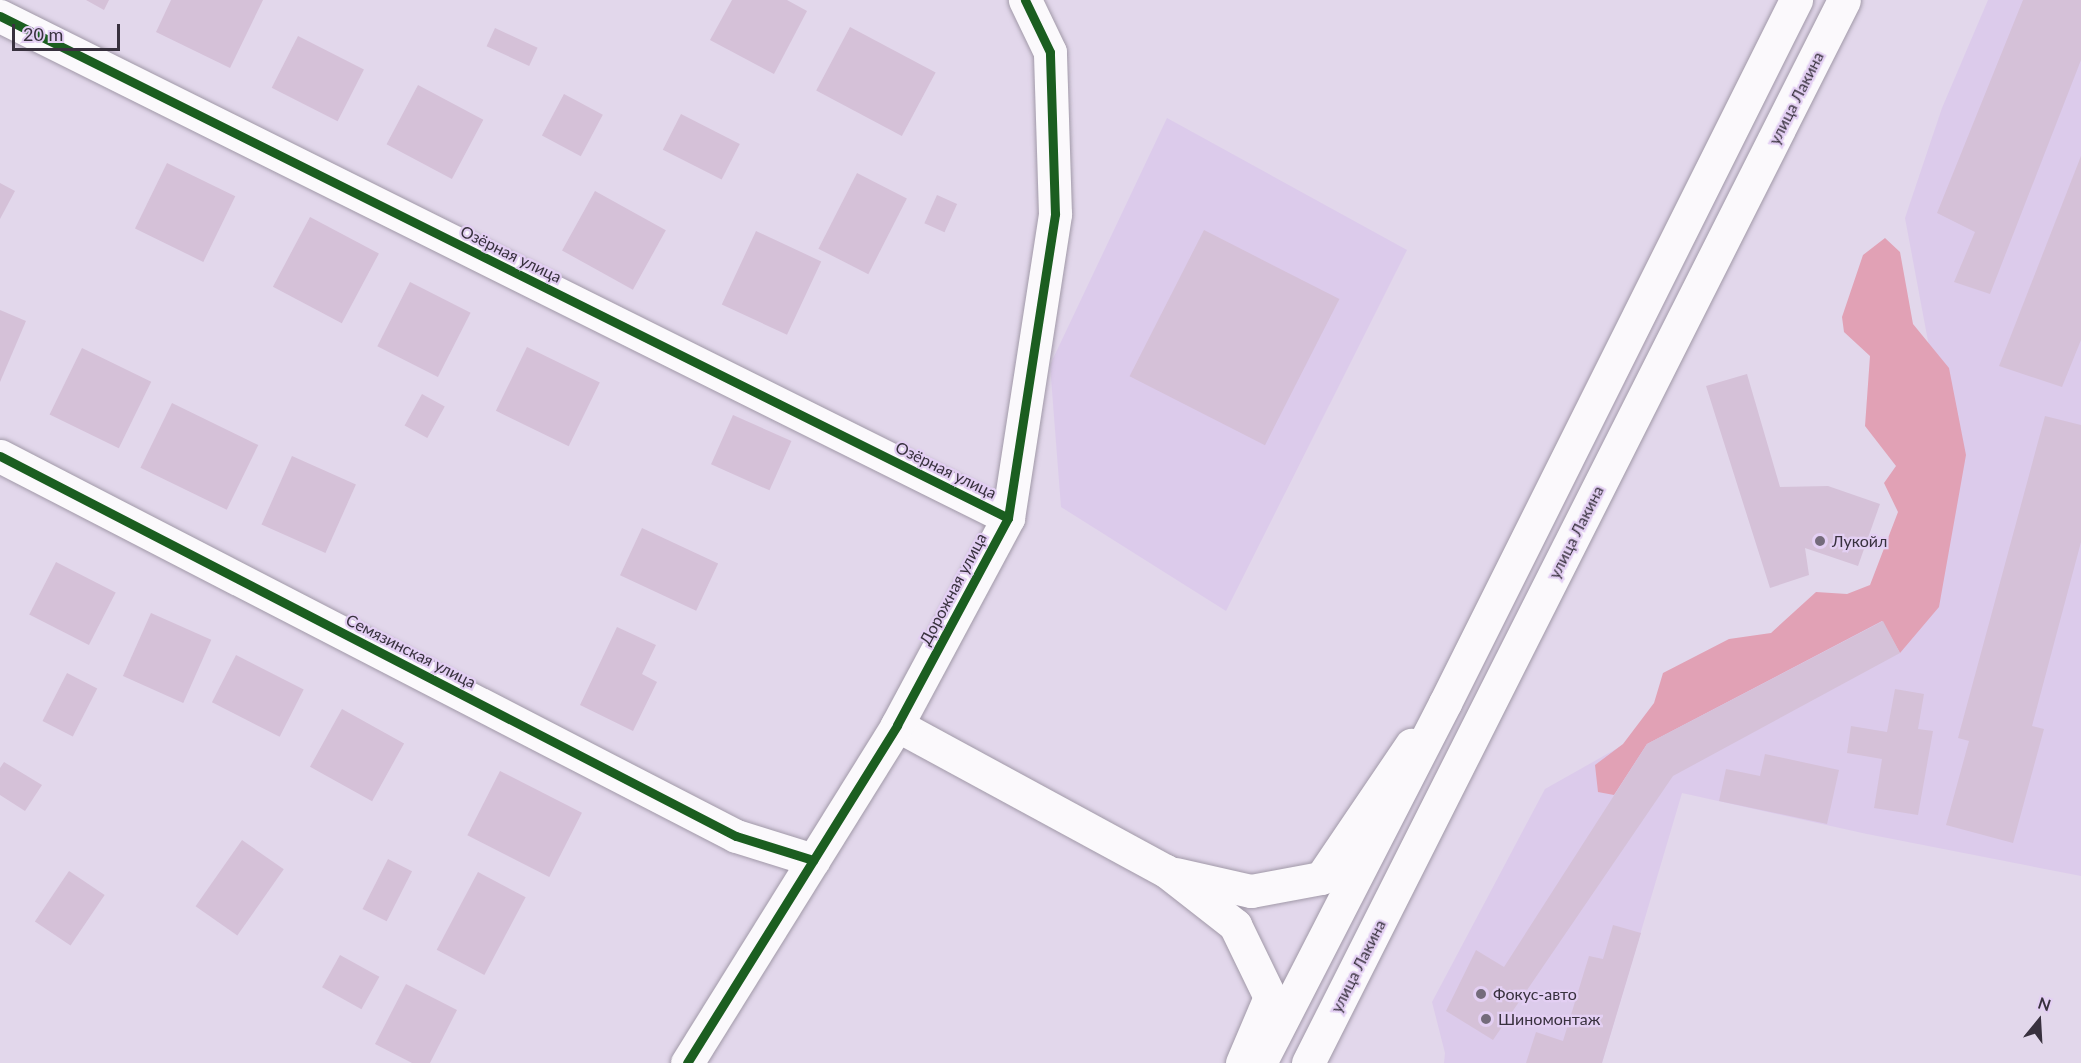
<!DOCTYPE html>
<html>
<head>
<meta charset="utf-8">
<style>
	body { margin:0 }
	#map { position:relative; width:2081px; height:1063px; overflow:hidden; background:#e2d7eb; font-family:Lato,sans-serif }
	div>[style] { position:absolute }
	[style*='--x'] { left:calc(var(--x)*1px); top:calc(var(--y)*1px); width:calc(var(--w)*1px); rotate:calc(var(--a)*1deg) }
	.built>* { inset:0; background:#dccbeb }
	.forest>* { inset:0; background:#e1a1b5 }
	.building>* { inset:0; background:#d5c1d8; transform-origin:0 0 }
	.roads { filter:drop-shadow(0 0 2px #a199a8) drop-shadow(0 0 2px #a199a8) }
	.street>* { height:33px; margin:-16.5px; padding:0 16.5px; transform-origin:16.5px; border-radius:16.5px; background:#fbf9fc }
	.highway>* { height:33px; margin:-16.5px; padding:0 16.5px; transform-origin:16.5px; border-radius:16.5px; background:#fbf9fc }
	.cycleway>* { height:9px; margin:-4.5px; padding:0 4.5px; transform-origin:4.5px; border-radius:4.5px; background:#1b5e20 }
	.dots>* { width:16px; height:16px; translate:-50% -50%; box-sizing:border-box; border:3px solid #e3cff3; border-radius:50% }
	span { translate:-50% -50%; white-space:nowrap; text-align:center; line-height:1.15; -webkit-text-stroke:4.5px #e3cff3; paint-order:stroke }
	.street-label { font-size:16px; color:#38313e }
	.poi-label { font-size:16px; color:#38313e }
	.left { translate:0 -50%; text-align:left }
	.north { position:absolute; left:2009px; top:991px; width:60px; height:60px; -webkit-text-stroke:4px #e3cff3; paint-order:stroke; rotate:18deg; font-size:16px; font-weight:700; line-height:24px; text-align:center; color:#38313e }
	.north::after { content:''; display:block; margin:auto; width:21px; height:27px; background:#38313e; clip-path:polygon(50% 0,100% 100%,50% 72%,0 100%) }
	.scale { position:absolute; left:12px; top:24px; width:108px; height:27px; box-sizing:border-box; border:3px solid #38313e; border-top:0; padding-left:8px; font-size:18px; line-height:21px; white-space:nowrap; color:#38313e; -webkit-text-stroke:4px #e3cff3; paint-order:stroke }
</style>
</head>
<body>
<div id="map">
	<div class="built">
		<div style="clip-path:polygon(1988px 0,2081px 0,2081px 876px,1867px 834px,1682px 793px,1602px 1063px,1444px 1063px,1445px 1053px,1432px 1002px,1545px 789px,1921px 577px,1950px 459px,1905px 218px,1942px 108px)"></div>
		<div style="clip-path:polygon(1167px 118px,1407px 250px,1226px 611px,1061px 507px,1050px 365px)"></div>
	</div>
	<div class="forest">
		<div style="clip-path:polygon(1885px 238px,1900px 252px,1913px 324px,1949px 368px,1966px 455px,1939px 607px,1900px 653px,1882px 621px,1647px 744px,1614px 795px,1598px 792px,1595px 765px,1623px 744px,1654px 703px,1663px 673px,1729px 639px,1771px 633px,1816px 592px,1847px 594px,1870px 585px,1898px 512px,1884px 483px,1896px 466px,1865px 426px,1870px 356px,1844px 332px,1842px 317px,1863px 255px)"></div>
	</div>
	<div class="building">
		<div style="clip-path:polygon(86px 0,109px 0,104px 10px)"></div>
		<div style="clip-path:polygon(171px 0,263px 0,230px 68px,156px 32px)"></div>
		<div style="clip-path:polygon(732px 0,787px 0,807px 11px,774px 74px,710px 40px)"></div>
		<div style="clip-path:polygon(2023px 0,2081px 0,2081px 60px,1990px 294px,1954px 282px,1975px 232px,1937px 213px)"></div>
		<div style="left:850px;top:27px;width:97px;height:72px;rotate:28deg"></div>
		<div style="left:495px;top:28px;width:47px;height:20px;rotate:25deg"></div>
		<div style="left:298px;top:36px;width:74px;height:58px;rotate:27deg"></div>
		<div style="left:418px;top:85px;width:74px;height:67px;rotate:28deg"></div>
		<div style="left:564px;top:94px;width:44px;height:47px;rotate:28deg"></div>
		<div style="left:681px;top:114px;width:66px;height:40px;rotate:27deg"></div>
		<div style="clip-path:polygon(2081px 156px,2081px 340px,2062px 387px,1999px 366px)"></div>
		<div style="left:167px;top:163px;width:76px;height:73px;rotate:26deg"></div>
		<div style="left:857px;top:173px;width:56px;height:85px;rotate:27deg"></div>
		<div style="clip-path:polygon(0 183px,15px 191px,0 219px)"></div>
		<div style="left:595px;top:191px;width:81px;height:68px;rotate:29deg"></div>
		<div style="left:937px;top:195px;width:22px;height:31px;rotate:24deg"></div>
		<div style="left:310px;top:217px;width:78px;height:79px;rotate:28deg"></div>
		<div style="left:1204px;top:230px;width:152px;height:164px;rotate:27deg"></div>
		<div style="left:756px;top:231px;width:72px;height:81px;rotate:25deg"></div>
		<div style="left:410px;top:282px;width:68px;height:72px;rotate:27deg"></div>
		<div style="clip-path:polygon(0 310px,26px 321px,0 382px)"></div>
		<div style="left:527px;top:347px;width:81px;height:71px;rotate:26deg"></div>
		<div style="left:82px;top:348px;width:77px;height:74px;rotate:26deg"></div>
		<div style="clip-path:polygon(1747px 374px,1780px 487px,1828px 486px,1880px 504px,1858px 566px,1805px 548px,1809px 575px,1770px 588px,1706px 386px)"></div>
		<div style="left:422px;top:394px;width:26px;height:36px;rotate:29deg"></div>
		<div style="left:172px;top:403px;width:96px;height:72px;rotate:26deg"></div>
		<div style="left:733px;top:415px;width:64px;height:54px;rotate:24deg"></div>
		<div style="clip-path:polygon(2045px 416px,2081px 425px,2081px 542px,2032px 726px,2044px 729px,2013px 843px,1946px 825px,1969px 741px,1958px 738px)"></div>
		<div style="left:292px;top:456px;width:70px;height:75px;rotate:24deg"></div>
		<div style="left:642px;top:528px;width:84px;height:52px;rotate:25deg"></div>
		<div style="left:56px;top:562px;width:67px;height:59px;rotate:27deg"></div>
		<div style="left:151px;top:613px;width:66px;height:69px;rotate:24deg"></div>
		<div style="clip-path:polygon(1883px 621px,1900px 653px,1673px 776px,1493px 1040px,1446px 1011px,1476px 950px,1504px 967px,1647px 744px)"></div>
		<div style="clip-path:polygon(617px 627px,656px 645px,642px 674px,657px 682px,633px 731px,580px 705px)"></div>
		<div style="left:236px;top:655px;width:76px;height:53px;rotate:27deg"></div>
		<div style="left:67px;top:673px;width:34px;height:54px;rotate:27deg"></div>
		<div style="clip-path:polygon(1895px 689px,1924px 694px,1918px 729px,1933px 731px,1918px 815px,1874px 808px,1882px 759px,1847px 753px,1851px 726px,1887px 732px)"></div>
		<div style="left:342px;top:709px;width:71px;height:66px;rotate:29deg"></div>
		<div style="clip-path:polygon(1765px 754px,1839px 770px,1827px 824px,1719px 801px,1726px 769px,1760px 776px)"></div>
		<div style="clip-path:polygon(4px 762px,42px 785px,25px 811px,0 795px,0 768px)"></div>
		<div style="left:500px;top:771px;width:92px;height:72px;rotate:27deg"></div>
		<div style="left:242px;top:840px;width:51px;height:81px;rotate:35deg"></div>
		<div style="left:388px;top:859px;width:27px;height:56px;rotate:27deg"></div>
		<div style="left:69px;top:871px;width:43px;height:61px;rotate:34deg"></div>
		<div style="left:478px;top:872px;width:54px;height:88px;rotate:28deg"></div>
		<div style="clip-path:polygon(1613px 925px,1641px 933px,1602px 1063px,1526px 1063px,1536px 1032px,1563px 1041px,1589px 956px,1603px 959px)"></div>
		<div style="left:340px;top:955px;width:45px;height:37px;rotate:29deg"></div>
		<div style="clip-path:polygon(406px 984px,457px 1010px,430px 1063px,412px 1063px,375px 1044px)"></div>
	</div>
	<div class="roads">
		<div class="street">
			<div style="--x:0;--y:16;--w:1126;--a:26.47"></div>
			<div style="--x:0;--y:456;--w:828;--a:27.31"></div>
			<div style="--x:736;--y:836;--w:81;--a:17.3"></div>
			<div style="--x:897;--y:725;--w:306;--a:28.5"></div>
			<div style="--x:1166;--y:871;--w:88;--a:38"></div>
			<div style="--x:1235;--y:925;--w:80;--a:64.1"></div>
			<div style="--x:1270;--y:997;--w:72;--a:113"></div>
			<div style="--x:1176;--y:874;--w:77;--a:12.8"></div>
			<div style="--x:1251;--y:891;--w:71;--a:-10.5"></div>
			<div style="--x:1321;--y:878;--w:161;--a:-55.9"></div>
			<div style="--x:687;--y:1063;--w:398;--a:-58.1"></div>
			<div style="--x:897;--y:725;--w:235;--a:-61.8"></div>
			<div style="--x:1008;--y:518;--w:308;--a:-81.2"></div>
			<div style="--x:1055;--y:214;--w:162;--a:-91.8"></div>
			<div style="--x:1050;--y:52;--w:58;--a:-115.7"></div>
		</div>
		<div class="highway">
			<div style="--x:1260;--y:1063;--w:405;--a:-62.8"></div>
			<div style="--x:1445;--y:703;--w:786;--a:-63.47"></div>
			<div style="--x:1308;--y:1063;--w:1190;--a:-63.24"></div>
		</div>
	</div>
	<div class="cycleway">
		<div style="--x:0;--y:16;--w:1126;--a:26.47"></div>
		<div style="--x:0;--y:456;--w:828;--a:27.31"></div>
		<div style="--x:736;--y:836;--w:81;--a:17.3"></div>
		<div style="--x:687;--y:1063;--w:398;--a:-58.1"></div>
		<div style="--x:897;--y:725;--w:235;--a:-61.8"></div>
		<div style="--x:1008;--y:518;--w:308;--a:-81.2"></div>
		<div style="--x:1055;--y:214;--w:162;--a:-91.8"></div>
		<div style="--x:1050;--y:52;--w:58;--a:-115.7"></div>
	</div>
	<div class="dots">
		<div style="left:1820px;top:541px;background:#746b7b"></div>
		<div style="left:1481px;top:994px;background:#746b7b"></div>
		<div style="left:1486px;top:1019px;background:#746b7b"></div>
	</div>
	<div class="street-label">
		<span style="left:1796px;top:98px;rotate:-63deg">улица Лакина</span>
		<span style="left:511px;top:254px;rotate:26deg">Озёрная улица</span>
		<span style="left:946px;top:470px;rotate:26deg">Озёрная улица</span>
		<span style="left:1576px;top:532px;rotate:-63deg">улица Лакина</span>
		<span style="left:953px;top:589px;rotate:-62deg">Дорожная улица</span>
		<span style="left:411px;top:651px;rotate:27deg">Семязинская улица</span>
		<span style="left:1358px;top:966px;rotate:-63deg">улица Лакина</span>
	</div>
	<div class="poi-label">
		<span class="left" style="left:1832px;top:541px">Лукойл</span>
		<span class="left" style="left:1493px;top:994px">Фокус-авто</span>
		<span class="left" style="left:1498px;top:1019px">Шиномонтаж</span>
	</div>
	<div class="north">N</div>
	<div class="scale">20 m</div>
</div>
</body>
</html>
